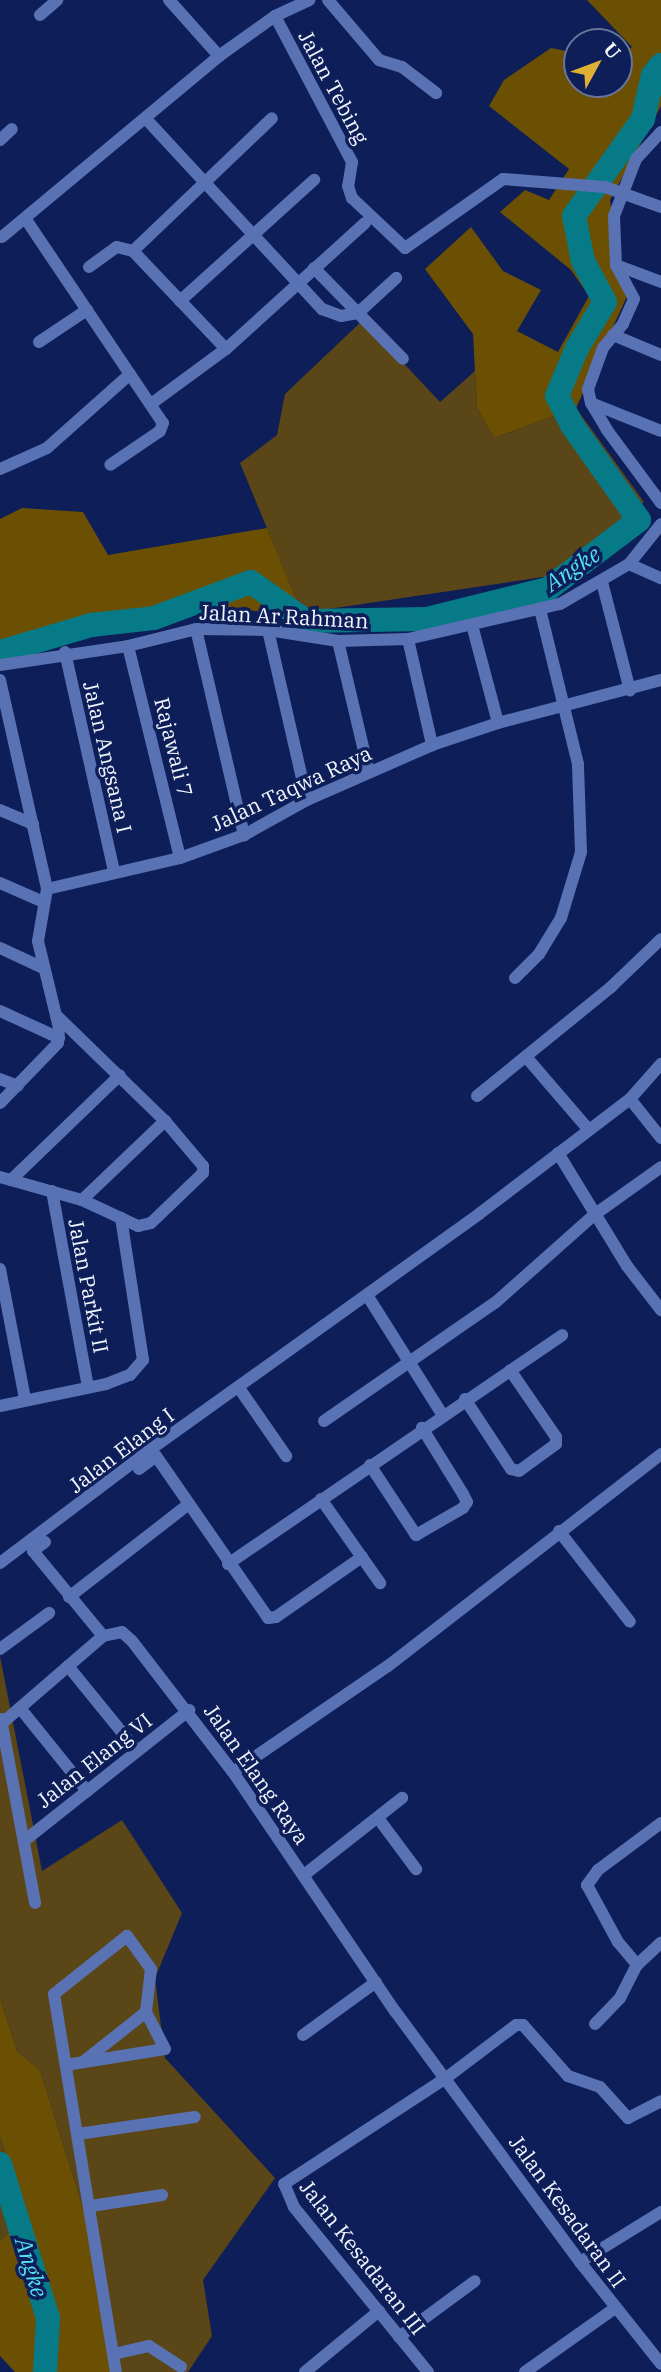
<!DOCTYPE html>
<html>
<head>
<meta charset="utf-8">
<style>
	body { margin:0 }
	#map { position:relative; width:661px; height:2372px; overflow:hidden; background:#0d1e59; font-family:"IBM Plex Serif",serif }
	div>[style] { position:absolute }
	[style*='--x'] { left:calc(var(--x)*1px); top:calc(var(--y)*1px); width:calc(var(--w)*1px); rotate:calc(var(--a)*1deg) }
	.green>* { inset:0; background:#5a4616 }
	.forest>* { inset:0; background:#6b5003 }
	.river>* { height:24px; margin:-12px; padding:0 12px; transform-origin:12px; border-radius:12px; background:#067b87 }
	.street>* { height:12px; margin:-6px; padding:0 6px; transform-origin:6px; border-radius:6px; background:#5872b4 }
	span { translate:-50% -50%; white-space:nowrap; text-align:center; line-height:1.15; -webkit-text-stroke:7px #0d1e59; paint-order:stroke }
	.street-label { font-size:21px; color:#f1f5fc }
	.water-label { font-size:23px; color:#55e0f1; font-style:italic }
	.north { position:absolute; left:563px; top:28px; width:70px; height:70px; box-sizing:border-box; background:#0d1e59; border:2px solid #68749a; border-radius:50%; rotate:49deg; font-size:19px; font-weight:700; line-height:28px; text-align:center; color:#f1f5fc }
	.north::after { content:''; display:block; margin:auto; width:24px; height:32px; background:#dfb034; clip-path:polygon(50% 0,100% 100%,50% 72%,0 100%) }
</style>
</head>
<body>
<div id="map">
	<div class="green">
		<div style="clip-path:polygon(363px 320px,440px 402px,475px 371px,477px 408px,494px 438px,576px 408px,644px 502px,556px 575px,302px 613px,240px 463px,277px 435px,285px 394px)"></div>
		<div style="clip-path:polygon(0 1656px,42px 1871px,122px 1820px,182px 1913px,155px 1978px,165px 2058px,275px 2178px,203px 2280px,212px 2336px,188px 2372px,120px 2372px,97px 2253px,40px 2070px,17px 2051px,0 1998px)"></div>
		<div style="clip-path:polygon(0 2137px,27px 2215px,0 2241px)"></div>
	</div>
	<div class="forest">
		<div style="clip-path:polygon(587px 0,661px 0,661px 106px,610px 200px,618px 260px,629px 292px,576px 408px,494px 438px,477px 408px,473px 334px,425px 269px,471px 227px,503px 271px,541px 290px,517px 331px,558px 352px,589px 296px,571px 270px,500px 212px,525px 190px,549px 200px,569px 169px,489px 106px,504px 80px,551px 48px,571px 52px,577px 60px,577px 84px,619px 84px,619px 57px,632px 47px)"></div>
		<div style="clip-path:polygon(22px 508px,83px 512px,108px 555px,267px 528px,302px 613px,205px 609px,12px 643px,0 657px,0 519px)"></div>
		<div style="clip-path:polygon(0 1998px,17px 2051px,40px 2070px,97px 2253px,120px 2372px,15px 2372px,0 2356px,0 2241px,27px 2215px,0 2137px)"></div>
	</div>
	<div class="river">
		<div style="--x:0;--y:652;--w:95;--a:-16.5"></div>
		<div style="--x:91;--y:625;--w:63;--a:-6.3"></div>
		<div style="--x:154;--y:618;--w:103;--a:-20.4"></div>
		<div style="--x:251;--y:582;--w:67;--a:35.3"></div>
		<div style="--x:306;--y:621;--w:121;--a:-0.9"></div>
		<div style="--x:427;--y:619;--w:125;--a:-13.9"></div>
		<div style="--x:548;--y:589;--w:114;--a:-37.2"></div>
		<div style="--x:639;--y:520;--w:116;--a:-125.2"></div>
		<div style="--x:572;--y:425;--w:33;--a:-117"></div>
		<div style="--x:557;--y:396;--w:52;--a:-67.4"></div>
		<div style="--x:577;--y:348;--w:54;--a:-58.7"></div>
		<div style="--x:605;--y:302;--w:47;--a:-118.2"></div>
		<div style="--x:583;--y:261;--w:46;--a:-101.3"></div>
		<div style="--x:574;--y:216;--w:119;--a:-54.6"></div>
		<div style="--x:643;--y:119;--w:45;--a:-77.2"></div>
		<div style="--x:653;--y:75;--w:13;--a:-51"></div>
		<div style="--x:0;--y:2164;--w:161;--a:72.7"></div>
		<div style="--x:48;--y:2318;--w:54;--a:93.2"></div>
	</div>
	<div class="street">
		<div style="--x:169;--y:0;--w:75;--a:48.2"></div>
		<div style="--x:328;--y:0;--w:79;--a:49.6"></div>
		<div style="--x:379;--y:60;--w:24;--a:17"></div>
		<div style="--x:402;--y:67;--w:43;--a:37.4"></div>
		<div style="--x:40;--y:15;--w:23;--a:-41"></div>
		<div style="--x:275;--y:16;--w:165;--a:62.2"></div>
		<div style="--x:352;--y:162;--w:24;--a:99"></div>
		<div style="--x:348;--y:186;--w:13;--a:72"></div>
		<div style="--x:352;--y:198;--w:73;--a:43.3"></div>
		<div style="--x:405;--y:248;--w:120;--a:-35.1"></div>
		<div style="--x:503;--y:179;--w:102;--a:4.5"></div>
		<div style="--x:605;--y:187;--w:59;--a:19.7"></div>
		<div style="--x:147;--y:120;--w:258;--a:47.2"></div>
		<div style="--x:322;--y:309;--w:20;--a:20"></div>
		<div style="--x:341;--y:316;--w:17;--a:-10"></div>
		<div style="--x:358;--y:313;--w:52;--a:-42.6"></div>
		<div style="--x:661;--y:132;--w:37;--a:133"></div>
		<div style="--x:636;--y:159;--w:61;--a:111.1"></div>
		<div style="--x:614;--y:216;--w:49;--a:87.7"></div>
		<div style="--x:616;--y:265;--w:38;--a:62"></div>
		<div style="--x:634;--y:299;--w:27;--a:114"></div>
		<div style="--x:623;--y:324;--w:31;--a:130"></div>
		<div style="--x:603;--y:348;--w:44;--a:110.1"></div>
		<div style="--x:588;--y:389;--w:14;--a:78"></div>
		<div style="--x:591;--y:403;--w:31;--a:59"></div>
		<div style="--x:607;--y:430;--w:91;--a:53.5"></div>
		<div style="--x:0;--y:140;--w:16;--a:-43"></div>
		<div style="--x:25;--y:218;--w:247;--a:56.1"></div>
		<div style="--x:163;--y:423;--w:9;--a:111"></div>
		<div style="--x:160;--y:431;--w:60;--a:145.8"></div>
		<div style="--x:2;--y:237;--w:283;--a:-39.8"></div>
		<div style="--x:219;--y:56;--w:69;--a:-35.5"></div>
		<div style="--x:275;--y:16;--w:38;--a:-25"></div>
		<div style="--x:133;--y:251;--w:135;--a:46.5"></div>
		<div style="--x:616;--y:265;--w:48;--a:20.7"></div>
		<div style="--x:89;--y:267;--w:34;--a:-36"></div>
		<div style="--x:117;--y:247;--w:16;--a:14"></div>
		<div style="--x:133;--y:251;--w:192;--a:-43.7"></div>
		<div style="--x:314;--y:268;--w:127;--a:45.6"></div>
		<div style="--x:180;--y:301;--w:181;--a:-42.1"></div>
		<div style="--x:613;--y:335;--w:52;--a:22.6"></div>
		<div style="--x:39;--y:342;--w:58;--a:-33.7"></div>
		<div style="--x:591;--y:403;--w:75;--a:21.8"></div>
		<div style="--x:151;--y:404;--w:93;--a:-36.3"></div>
		<div style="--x:226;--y:349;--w:188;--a:-42.2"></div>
		<div style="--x:0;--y:469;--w:51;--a:-24.1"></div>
		<div style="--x:47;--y:448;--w:111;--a:-41.7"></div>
		<div style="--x:629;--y:564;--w:35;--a:24"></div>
		<div style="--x:602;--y:582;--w:112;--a:75.5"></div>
		<div style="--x:472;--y:625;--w:101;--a:75.1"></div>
		<div style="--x:196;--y:629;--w:212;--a:76.9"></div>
		<div style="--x:268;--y:630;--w:174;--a:77.1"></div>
		<div style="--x:408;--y:639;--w:109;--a:77.2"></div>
		<div style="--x:338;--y:641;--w:135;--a:76.7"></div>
		<div style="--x:128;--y:646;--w:218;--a:76.2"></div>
		<div style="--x:65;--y:652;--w:224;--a:77.4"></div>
		<div style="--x:0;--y:665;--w:129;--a:-8.4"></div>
		<div style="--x:128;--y:646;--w:70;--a:-14"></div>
		<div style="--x:196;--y:629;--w:72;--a:0.8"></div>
		<div style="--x:268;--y:630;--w:71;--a:8.9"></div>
		<div style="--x:338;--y:641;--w:70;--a:-1.6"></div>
		<div style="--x:408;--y:639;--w:156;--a:-13"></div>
		<div style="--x:560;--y:604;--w:80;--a:-30.1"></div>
		<div style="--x:629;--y:564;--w:51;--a:-51.3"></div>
		<div style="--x:0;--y:680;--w:214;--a:77.3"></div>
		<div style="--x:0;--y:810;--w:36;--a:23"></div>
		<div style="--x:0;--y:883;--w:45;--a:23.7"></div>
		<div style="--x:0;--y:948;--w:47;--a:24.9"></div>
		<div style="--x:515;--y:978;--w:34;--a:-45"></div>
		<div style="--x:539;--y:954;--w:42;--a:-58.6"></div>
		<div style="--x:561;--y:918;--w:69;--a:-73.1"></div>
		<div style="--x:581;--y:852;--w:88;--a:-92"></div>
		<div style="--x:578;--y:764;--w:160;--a:-103.8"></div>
		<div style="--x:0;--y:1011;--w:65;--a:24.6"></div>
		<div style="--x:527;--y:1058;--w:95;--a:49.3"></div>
		<div style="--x:0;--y:1079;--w:19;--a:21"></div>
		<div style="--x:477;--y:1096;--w:173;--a:-39.1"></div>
		<div style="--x:611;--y:987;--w:69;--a:-43.8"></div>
		<div style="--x:630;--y:1099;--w:50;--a:51.5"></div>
		<div style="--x:0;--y:1103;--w:83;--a:-46"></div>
		<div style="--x:58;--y:1043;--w:15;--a:-86"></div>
		<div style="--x:59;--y:1028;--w:89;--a:-103.6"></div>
		<div style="--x:38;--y:941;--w:53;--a:-80.2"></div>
		<div style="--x:47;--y:889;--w:137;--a:-13.1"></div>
		<div style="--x:180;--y:858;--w:68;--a:-19.8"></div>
		<div style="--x:244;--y:835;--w:72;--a:-29.1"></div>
		<div style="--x:307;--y:800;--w:137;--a:-23.7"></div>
		<div style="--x:432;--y:745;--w:70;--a:-18.4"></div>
		<div style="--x:498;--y:723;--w:169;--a:-14.8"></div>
		<div style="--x:558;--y:1153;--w:132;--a:58.6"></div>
		<div style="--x:627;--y:1266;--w:56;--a:52.3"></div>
		<div style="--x:0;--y:1177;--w:85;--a:15.7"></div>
		<div style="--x:82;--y:1200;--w:62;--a:24.9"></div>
		<div style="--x:138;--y:1226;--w:13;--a:-13"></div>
		<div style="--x:151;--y:1223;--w:72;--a:-43.9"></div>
		<div style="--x:203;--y:1173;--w:7;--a:-90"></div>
		<div style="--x:203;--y:1166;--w:59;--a:-130.2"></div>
		<div style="--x:165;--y:1121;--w:152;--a:-135.8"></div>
		<div style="--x:11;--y:1180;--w:151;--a:-43.9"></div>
		<div style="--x:52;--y:1191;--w:199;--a:79.6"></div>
		<div style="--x:82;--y:1200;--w:115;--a:-43.6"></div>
		<div style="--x:0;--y:1269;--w:132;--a:79.1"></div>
		<div style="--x:367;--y:1295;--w:141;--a:57.8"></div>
		<div style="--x:239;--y:1388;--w:83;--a:55.3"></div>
		<div style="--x:465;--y:1399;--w:84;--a:56.7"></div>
		<div style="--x:511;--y:1469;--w:8;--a:14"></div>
		<div style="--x:519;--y:1471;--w:46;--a:-36.1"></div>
		<div style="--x:556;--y:1444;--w:7;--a:-90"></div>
		<div style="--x:556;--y:1437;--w:81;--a:-124.5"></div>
		<div style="--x:0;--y:1406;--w:108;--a:-11.7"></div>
		<div style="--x:106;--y:1384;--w:26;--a:-21"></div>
		<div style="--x:130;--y:1375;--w:20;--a:-49"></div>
		<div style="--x:143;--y:1360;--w:144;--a:-98.8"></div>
		<div style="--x:324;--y:1421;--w:209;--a:-34.7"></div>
		<div style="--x:496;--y:1302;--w:131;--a:-41.6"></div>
		<div style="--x:594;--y:1215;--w:82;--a:-35.6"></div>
		<div style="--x:370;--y:1465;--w:84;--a:56.7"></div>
		<div style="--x:416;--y:1535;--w:54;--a:-29.9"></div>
		<div style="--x:463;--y:1508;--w:7;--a:-56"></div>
		<div style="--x:467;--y:1502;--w:9;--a:-117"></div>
		<div style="--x:463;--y:1494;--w:78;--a:-121.8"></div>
		<div style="--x:139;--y:1469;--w:21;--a:-37"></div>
		<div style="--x:156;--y:1456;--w:197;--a:55.3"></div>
		<div style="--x:268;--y:1618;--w:8;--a:-7"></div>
		<div style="--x:276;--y:1617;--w:105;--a:-34.9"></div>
		<div style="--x:321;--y:1499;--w:103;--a:54.9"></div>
		<div style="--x:559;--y:1531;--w:115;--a:52"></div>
		<div style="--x:45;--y:1542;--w:15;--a:143"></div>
		<div style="--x:33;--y:1551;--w:110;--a:50.5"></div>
		<div style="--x:0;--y:1563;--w:189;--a:-37.1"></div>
		<div style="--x:151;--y:1449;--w:403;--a:-35.6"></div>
		<div style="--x:479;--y:1214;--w:190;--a:-37.3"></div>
		<div style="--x:630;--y:1099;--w:47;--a:-48.5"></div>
		<div style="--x:228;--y:1564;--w:405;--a:-34.4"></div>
		<div style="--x:69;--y:1597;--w:152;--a:-37.8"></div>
		<div style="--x:0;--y:1649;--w:61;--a:-36.3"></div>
		<div style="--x:68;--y:1666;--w:109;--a:50.9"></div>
		<div style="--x:20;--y:1708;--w:107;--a:51.1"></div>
		<div style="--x:1;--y:1719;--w:187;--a:79.5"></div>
		<div style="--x:0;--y:1725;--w:136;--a:-40.8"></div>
		<div style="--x:103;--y:1636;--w:19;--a:-12"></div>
		<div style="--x:122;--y:1632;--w:13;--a:42"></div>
		<div style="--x:132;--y:1641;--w:165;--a:52.4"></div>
		<div style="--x:233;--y:1772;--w:289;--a:55.9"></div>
		<div style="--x:395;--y:2011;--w:312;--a:53.6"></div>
		<div style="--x:580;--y:2262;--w:130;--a:51.5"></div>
		<div style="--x:233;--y:1772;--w:188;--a:-34.4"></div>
		<div style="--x:388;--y:1666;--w:346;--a:-37.8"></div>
		<div style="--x:378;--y:1818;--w:64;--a:53.3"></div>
		<div style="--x:661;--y:1823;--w:79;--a:143.3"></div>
		<div style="--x:598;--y:1870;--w:19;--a:126"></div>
		<div style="--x:587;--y:1885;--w:65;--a:61.5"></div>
		<div style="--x:618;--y:1942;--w:30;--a:50"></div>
		<div style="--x:637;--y:1965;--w:33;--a:-43"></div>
		<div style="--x:24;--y:1841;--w:211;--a:-38.4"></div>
		<div style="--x:304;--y:1875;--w:125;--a:-38.2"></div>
		<div style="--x:595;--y:2024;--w:36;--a:-46"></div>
		<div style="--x:620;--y:1998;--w:37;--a:-63"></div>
		<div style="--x:303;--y:2035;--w:90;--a:-36"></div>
		<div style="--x:83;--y:2062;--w:80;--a:-38.4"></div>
		<div style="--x:66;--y:2065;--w:100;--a:-9.2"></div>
		<div style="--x:165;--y:2049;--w:42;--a:-117.2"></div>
		<div style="--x:146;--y:2012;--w:43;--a:-83.4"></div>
		<div style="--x:151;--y:1969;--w:41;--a:-126"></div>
		<div style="--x:127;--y:1936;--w:93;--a:141.5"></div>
		<div style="--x:54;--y:1994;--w:383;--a:80.7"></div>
		<div style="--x:78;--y:2134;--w:118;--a:-8.3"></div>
		<div style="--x:91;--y:2206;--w:72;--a:-8.8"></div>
		<div style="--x:580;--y:2262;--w:95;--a:-31.7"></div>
		<div style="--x:399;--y:2337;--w:94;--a:-36.4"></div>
		<div style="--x:114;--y:2354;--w:36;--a:-13"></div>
		<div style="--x:149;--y:2346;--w:38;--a:33"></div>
		<div style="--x:305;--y:2372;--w:96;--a:-39.5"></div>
		<div style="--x:428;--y:2372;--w:213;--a:-129.1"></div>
		<div style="--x:294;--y:2207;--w:25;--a:-113"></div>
		<div style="--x:284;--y:2184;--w:194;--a:-33.2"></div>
		<div style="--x:446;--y:2078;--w:88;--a:-37.1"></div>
		<div style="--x:516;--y:2025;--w:7;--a:0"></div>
		<div style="--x:523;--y:2025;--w:68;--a:48.6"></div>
		<div style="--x:568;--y:2076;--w:34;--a:19"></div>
		<div style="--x:600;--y:2087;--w:42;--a:47.9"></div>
		<div style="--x:628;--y:2118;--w:37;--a:-27"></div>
		<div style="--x:525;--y:2372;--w:110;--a:-35.4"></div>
	</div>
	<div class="street-label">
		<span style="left:334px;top:87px;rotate:62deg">Jalan Tebing</span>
		<span style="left:284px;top:616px;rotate:3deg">Jalan Ar Rahman</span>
		<span style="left:174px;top:747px;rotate:76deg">Rajawali 7</span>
		<span style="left:108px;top:757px;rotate:77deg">Jalan Angsana I</span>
		<span style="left:291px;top:788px;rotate:-25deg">Jalan Taqwa Raya</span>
		<span style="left:89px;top:1286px;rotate:79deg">Jalan Parkit II</span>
		<span style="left:121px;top:1450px;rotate:-37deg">Jalan Elang I</span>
		<span style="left:94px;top:1760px;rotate:-38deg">Jalan Elang VI</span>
		<span style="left:257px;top:1774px;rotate:55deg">Jalan Elang Raya</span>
		<span style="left:568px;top:2211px;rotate:54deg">Jalan Kesadaran II</span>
		<span style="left:363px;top:2257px;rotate:52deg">Jalan Kesadaran III</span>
	</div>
	<div class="water-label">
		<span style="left:572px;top:568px;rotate:-34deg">Angke</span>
		<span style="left:32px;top:2267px;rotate:73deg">Angke</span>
	</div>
	<div class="north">U</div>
</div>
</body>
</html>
